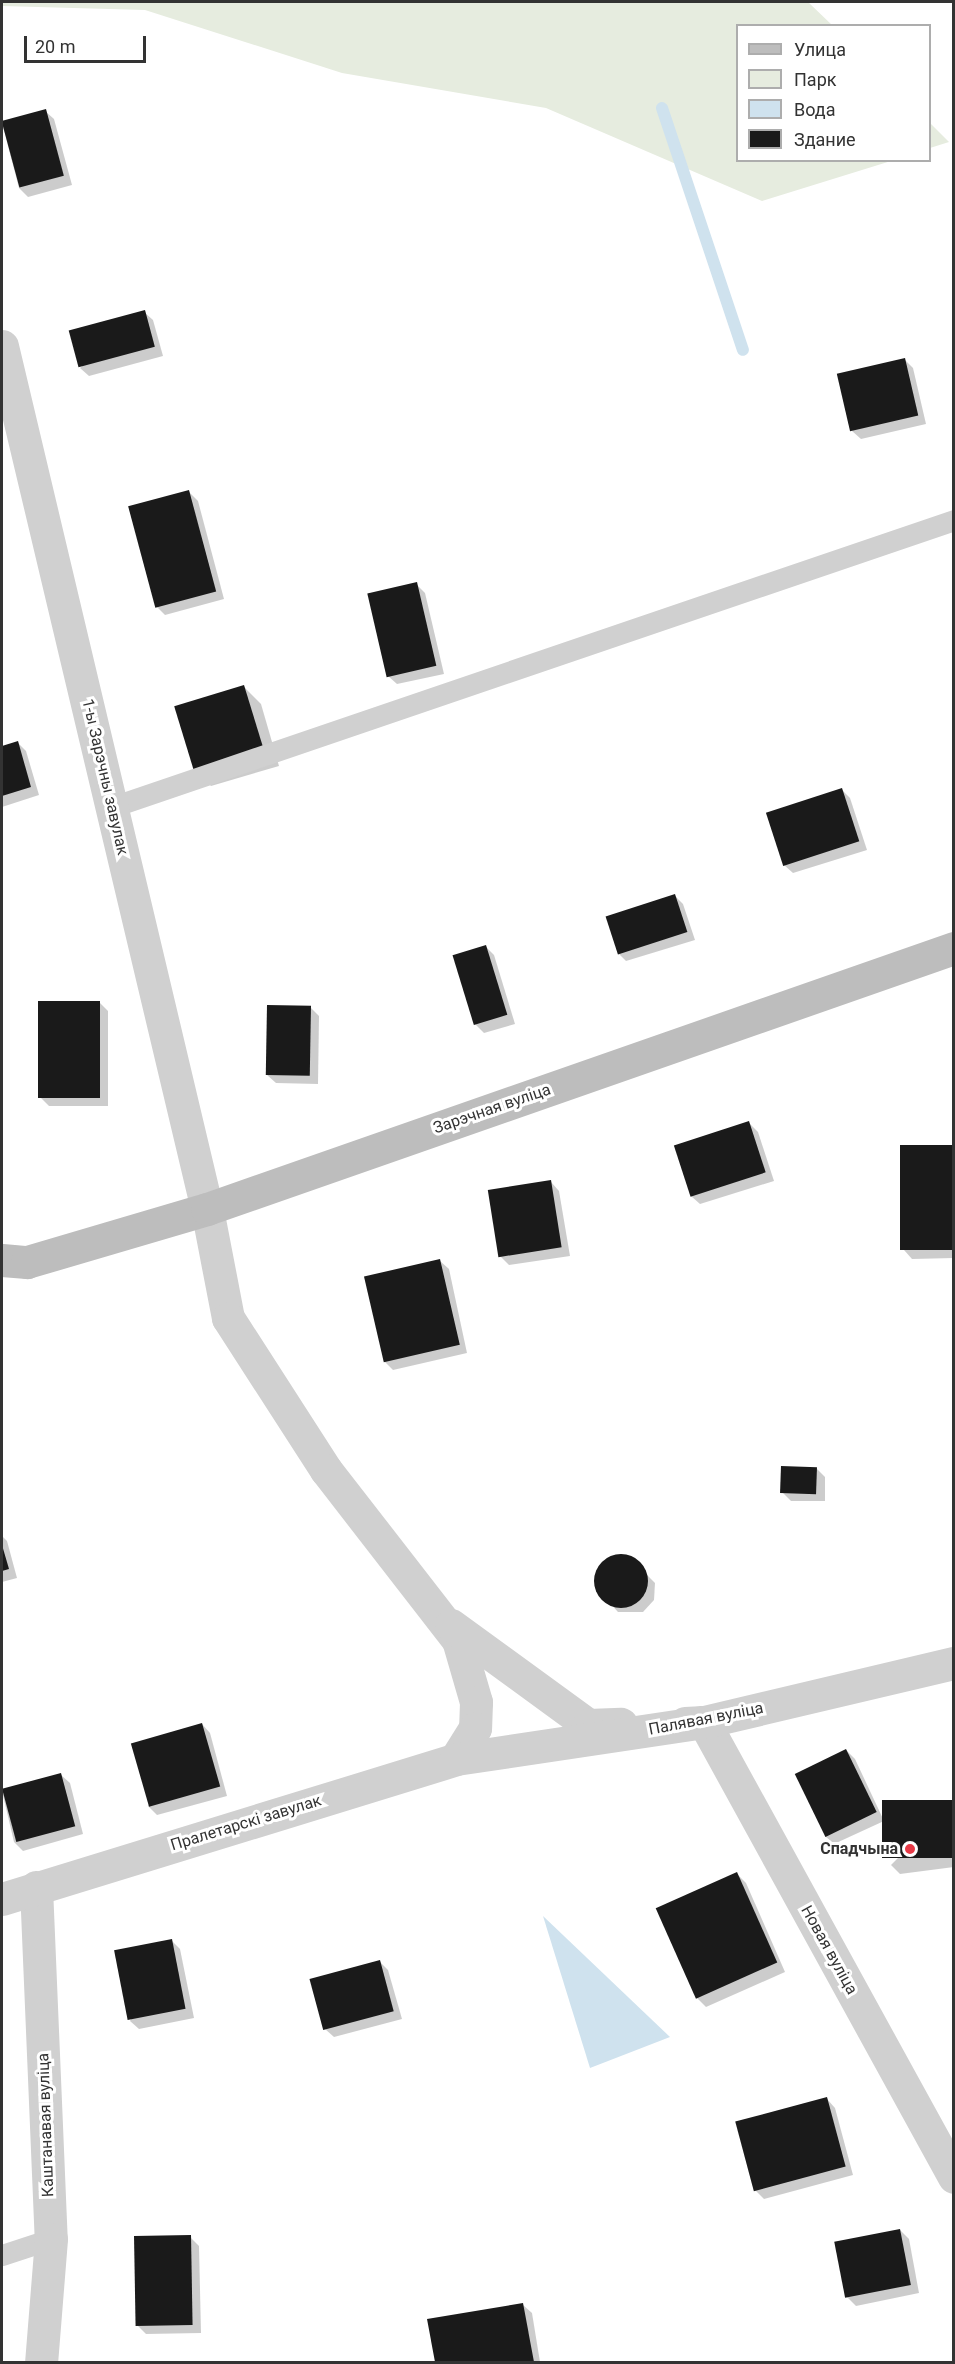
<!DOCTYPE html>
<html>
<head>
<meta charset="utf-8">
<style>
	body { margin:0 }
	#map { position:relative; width:955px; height:2364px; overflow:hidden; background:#fff; font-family:Roboto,sans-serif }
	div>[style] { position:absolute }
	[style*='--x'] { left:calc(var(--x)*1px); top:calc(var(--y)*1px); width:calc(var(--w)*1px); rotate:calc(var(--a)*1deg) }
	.green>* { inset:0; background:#e6ecdf }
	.water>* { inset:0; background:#cfe2ee }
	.shadow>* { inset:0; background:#0003 }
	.stream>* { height:12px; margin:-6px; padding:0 6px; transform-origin:6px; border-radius:6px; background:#cfe2ee }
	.building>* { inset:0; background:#1a1a1a; transform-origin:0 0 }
	.round { border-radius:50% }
	.lane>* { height:21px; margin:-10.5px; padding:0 10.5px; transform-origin:10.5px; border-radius:10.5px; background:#d0d0d0 }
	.street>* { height:33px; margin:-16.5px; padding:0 16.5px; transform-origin:16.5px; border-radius:16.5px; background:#d0d0d0 }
	.secondary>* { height:33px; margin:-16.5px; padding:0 16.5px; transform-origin:16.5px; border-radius:16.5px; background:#bdbdbd }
	.dots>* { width:16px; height:16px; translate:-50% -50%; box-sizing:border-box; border:3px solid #fff; border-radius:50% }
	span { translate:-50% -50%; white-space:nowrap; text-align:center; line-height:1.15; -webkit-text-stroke:6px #fff; paint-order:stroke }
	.street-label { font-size:16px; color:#333 }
	.poi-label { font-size:16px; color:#333; font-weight:700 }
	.right { translate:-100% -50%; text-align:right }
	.frame { position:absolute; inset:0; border:3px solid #333; pointer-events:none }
	.legend { position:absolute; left:736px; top:24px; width:195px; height:138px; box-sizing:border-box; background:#fff; border:2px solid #adadad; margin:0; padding:8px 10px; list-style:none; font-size:18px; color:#333 }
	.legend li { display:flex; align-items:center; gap:12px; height:30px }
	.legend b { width:30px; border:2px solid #adadad }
	.scale { position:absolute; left:24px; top:36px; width:122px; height:27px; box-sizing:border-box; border:3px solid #333; border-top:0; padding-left:8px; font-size:18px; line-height:21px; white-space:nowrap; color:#333; -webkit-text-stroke:4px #fff; paint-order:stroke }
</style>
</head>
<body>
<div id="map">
	<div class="green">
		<div style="clip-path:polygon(2px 2px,808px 2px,832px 25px,738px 26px,738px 160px,891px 161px,762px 201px,546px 108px,342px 73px,145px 10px,2px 6px)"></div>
		<div style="clip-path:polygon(930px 123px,949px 142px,930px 148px)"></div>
	</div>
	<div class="water">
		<div style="clip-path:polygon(543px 1916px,670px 2037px,590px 2068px)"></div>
	</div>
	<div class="shadow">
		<div style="clip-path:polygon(45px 111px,54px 119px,72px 185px,28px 197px,19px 188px,2px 123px)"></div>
		<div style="clip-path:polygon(144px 312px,153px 320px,163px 356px,89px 376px,80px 368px)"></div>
		<div style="clip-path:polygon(904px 359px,913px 368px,926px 424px,861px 439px,852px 431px)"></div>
		<div style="clip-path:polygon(189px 492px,198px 501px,224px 599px,165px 615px,157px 607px,130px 508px)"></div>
		<div style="clip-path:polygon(416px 584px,425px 593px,444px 674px,397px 684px,388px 676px)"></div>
		<div style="clip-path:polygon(243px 686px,261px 704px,279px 766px,211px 786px,194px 768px)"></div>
		<div style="clip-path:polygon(18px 743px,26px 751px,39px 795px,2px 807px,2px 747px)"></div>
		<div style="clip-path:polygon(841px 789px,850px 798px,867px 850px,793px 873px,784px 865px)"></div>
		<div style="clip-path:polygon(675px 896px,683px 904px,695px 940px,626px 961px,618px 953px,607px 917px)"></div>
		<div style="clip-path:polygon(485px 946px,494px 955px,515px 1024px,484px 1033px,475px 1024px)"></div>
		<div style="clip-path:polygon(99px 1002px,108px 1011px,108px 1106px,49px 1106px,40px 1097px)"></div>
		<div style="clip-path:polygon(310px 1007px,319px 1016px,318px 1084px,276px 1083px,267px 1075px)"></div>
		<div style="clip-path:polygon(749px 1123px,758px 1132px,774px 1181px,700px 1204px,691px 1196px)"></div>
		<div style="clip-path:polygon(954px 1147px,954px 1258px,912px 1259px,904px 1250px)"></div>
		<div style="clip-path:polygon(551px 1182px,559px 1191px,570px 1256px,509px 1265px,500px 1256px)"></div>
		<div style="clip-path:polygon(440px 1261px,449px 1269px,467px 1353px,393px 1370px,384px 1361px)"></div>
		<div style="clip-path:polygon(816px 1468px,825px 1477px,825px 1501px,791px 1501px,782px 1492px)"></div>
		<div style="clip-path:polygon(2px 1536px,7px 1541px,17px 1578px,2px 1582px)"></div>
		<div style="clip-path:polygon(629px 1557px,655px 1583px,654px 1600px,643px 1612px,618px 1612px,598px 1590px,597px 1573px,606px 1560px)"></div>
		<div style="clip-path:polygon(202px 1724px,210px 1733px,227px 1796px,157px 1815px,148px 1806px)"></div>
		<div style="clip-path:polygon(846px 1750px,855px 1759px,884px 1821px,834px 1844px,825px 1836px)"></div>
		<div style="clip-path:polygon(61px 1775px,70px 1783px,83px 1834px,23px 1851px,14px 1842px,2px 1791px)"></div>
		<div style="clip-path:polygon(954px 1802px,954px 1867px,900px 1874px,891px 1865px)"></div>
		<div style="clip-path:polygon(737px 1874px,746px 1883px,785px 1972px,706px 2007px,697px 1998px)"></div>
		<div style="clip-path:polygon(171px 1940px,180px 1949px,194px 2018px,139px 2029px,130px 2021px)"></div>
		<div style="clip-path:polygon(380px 1962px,388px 1970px,402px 2019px,334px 2037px,325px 2029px)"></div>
		<div style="clip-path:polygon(827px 2099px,835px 2108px,853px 2175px,764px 2199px,755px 2190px)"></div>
		<div style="clip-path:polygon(900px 2230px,909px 2239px,919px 2293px,856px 2306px,847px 2297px)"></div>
		<div style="clip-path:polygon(190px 2237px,199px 2246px,201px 2333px,146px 2334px,138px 2326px)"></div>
		<div style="clip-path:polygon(523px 2305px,532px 2313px,540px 2362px,436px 2362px,429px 2321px)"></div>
	</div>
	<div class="stream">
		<div style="--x:662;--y:108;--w:255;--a:71.5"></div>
	</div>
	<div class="building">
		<div style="left:46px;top:109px;width:69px;height:46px;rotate:75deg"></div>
		<div style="left:145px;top:310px;width:38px;height:79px;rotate:75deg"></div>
		<div style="left:905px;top:358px;width:59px;height:70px;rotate:77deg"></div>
		<div style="left:189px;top:490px;width:105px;height:63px;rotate:75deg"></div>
		<div style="left:417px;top:582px;width:86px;height:51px;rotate:77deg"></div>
		<div style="left:244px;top:685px;width:67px;height:73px;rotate:73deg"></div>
		<div style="clip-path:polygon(18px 741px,31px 787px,2px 796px,2px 746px)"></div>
		<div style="left:842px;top:788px;width:56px;height:80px;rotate:72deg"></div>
		<div style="left:675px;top:894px;width:40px;height:73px;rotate:72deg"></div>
		<div style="left:486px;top:945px;width:73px;height:35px;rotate:73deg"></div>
		<div style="left:38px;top:1001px;width:62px;height:97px"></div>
		<div style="left:267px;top:1005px;width:44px;height:70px;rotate:1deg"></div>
		<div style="left:749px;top:1121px;width:54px;height:79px;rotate:72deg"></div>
		<div style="left:954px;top:1145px;width:105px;height:54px;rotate:90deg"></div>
		<div style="left:551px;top:1180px;width:68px;height:64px;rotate:81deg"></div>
		<div style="left:440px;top:1259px;width:88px;height:78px;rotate:77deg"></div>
		<div style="left:781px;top:1466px;width:36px;height:27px;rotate:2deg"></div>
		<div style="clip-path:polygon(2px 1545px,9px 1569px,2px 1571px)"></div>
		<div class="round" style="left:594px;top:1554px;width:54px;height:54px"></div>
		<div style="left:202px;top:1723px;width:66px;height:74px;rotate:74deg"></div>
		<div style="left:846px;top:1749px;width:70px;height:57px;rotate:64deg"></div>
		<div style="left:61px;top:1773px;width:55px;height:61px;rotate:75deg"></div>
		<div style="left:954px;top:1800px;width:58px;height:72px;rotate:90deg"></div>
		<div style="left:737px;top:1872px;width:99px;height:89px;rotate:66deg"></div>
		<div style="left:172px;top:1939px;width:71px;height:59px;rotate:79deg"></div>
		<div style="left:380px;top:1960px;width:53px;height:73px;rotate:75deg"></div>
		<div style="left:827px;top:2097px;width:72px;height:95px;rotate:75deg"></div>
		<div style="left:900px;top:2229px;width:57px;height:67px;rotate:79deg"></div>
		<div style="left:191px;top:2235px;width:90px;height:57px;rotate:89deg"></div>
		<div style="clip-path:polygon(523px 2303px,534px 2362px,435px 2362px,427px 2319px)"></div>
	</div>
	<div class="lane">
		<div style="--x:112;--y:807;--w:890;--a:-18.82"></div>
		<div style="--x:2;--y:2255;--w:52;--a:-18.1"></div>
	</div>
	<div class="street">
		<div style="--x:2;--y:346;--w:887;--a:76.64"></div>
		<div style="--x:207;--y:1209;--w:111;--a:79.1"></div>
		<div style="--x:228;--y:1318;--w:181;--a:57.2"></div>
		<div style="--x:326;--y:1470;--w:215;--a:52.2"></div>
		<div style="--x:458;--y:1640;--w:65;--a:73.8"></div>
		<div style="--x:476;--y:1702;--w:26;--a:92"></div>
		<div style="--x:475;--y:1728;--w:36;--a:122"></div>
		<div style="--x:451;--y:1625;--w:170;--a:36.1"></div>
		<div style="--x:588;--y:1725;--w:33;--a:-2"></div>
		<div style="--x:685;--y:1723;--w:19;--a:-3"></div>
		<div style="--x:704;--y:1722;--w:519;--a:61.21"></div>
		<div style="--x:36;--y:1887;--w:352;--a:87.6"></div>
		<div style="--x:51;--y:2239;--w:123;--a:94.6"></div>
		<div style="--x:2;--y:1899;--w:475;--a:-17.1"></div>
		<div style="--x:456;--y:1759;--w:251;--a:-8.5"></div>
		<div style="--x:704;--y:1722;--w:257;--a:-13.3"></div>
	</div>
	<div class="secondary">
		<div style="--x:2;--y:1260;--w:25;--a:5"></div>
		<div style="--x:27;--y:1262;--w:188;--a:-16.4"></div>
		<div style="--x:207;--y:1209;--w:791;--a:-19.26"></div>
	</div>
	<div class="dots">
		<div style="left:910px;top:1849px;background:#e63946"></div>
	</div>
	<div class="street-label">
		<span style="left:105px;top:777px;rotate:77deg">1-ы Зарэчны завулак</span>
		<span style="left:492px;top:1109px;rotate:-19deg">Зарэчная вуліца</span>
		<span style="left:706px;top:1719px;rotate:-11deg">Палявая вуліца</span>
		<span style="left:246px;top:1823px;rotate:-17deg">Пралетарскі завулак</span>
		<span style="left:829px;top:1950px;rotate:61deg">Новая вуліца</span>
		<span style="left:46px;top:2125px;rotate:-92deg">Каштанавая вуліца</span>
	</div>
	<div class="poi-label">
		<span class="right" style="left:898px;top:1849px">Спадчына</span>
	</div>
	<div class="frame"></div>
	<ul class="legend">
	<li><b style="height:8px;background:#bdbdbd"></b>Улица</li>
	<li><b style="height:16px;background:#e6ecdf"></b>Парк</li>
	<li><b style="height:16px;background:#cfe2ee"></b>Вода</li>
	<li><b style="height:16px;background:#1a1a1a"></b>Здание</li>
	</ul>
	<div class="scale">20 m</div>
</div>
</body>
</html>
